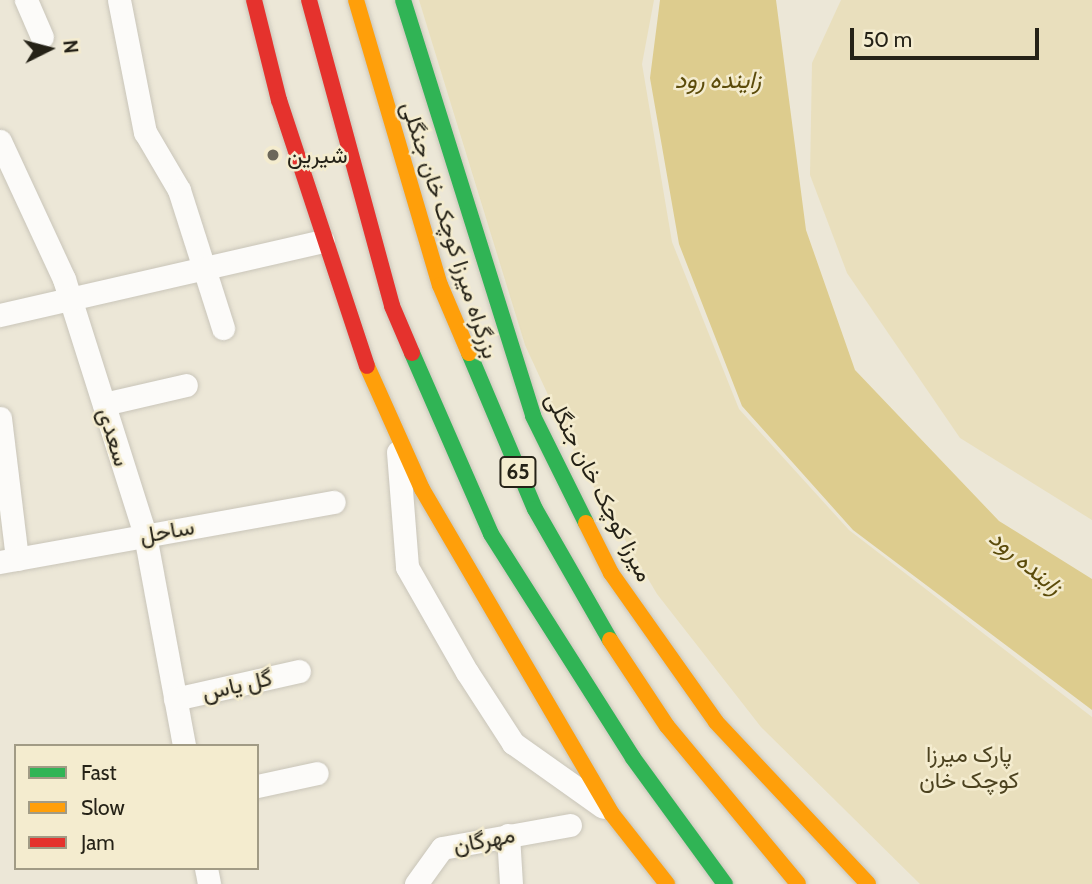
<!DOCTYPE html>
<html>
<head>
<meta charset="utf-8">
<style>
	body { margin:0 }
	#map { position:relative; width:1092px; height:884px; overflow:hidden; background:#ece7d7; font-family:Cabin,Vazirmatn,sans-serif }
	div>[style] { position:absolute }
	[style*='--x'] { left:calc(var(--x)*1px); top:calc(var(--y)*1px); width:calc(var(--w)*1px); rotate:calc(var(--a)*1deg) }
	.green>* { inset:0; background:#e9dfbd }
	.water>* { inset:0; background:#ddcc8e }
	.roads { filter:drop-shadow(0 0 2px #c9c5b9) drop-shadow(0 0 2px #c9c5b9) }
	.street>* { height:23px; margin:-11.5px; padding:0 11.5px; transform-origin:11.5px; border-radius:11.5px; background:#fcfbf9 }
	.fast>* { height:16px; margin:-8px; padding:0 8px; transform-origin:8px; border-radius:8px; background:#30b455 }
	.slow>* { height:16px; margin:-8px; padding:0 8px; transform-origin:8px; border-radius:8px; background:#ff9f0a }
	.jam>* { height:16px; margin:-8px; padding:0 8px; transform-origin:8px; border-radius:8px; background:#e5322d }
	.dots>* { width:19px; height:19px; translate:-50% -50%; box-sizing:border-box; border:4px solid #f4eccf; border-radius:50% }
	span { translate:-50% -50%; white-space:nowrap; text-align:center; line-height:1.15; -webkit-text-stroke:5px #f4eccf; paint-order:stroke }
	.shield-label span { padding:2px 5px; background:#f4eccf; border:2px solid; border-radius:5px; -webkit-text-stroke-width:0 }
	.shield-label { font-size:21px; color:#252217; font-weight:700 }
	.poi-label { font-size:23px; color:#252217 }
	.left { translate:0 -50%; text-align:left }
	.street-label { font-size:23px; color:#252217 }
	.park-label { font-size:23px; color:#4c421f }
	.water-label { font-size:24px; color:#5b4b0a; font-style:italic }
	.legend { position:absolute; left:14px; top:744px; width:245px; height:126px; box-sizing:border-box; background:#f4eccf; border:2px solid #a19b85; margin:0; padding:9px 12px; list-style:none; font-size:21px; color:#252217 }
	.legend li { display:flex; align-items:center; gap:14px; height:35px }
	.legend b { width:35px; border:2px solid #a19b85 }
	.north { position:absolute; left:14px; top:14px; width:70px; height:70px; -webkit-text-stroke:5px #f4eccf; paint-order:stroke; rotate:84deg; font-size:19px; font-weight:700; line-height:28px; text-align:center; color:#252217 }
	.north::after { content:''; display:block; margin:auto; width:24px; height:32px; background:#252217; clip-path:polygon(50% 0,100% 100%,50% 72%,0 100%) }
	.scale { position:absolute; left:850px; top:28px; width:189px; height:32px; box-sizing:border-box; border:4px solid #252217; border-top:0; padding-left:9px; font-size:21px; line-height:24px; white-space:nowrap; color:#252217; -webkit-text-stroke:5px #f4eccf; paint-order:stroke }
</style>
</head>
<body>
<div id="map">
	<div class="green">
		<div style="clip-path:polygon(419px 0,654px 0,642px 64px,672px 242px,739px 409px,849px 530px,1092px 717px,1092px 884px,920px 884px,761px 727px,657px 594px,578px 460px,525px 345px)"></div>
		<div style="clip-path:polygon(841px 0,1092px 0,1092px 520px,960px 438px,847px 273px,810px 175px,812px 63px)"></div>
	</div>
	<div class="water">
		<div style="clip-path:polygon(660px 0,776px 0,806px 230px,855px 370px,999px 521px,1092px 579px,1092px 710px,853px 530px,742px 406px,679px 244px,650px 78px)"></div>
	</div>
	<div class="roads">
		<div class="street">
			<div style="--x:26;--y:0;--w:40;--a:66.6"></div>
			<div style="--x:119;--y:0;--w:135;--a:78.9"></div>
			<div style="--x:145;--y:132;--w:67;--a:59.6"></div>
			<div style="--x:179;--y:190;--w:145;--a:72.3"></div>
			<div style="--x:0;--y:141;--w:152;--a:65.1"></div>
			<div style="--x:64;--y:279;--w:269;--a:72.4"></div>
			<div style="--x:145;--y:535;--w:215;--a:79.5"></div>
			<div style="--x:0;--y:315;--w:331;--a:-12.9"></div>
			<div style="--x:104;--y:404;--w:84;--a:-13"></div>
			<div style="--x:0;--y:418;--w:142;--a:83.1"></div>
			<div style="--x:398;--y:452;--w:115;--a:85.5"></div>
			<div style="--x:407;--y:567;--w:121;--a:60.3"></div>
			<div style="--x:467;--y:672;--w:85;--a:57.1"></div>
			<div style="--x:513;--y:743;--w:110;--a:35.4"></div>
			<div style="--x:0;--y:562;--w:339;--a:-10.2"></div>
			<div style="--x:175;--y:699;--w:127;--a:-12.7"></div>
			<div style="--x:257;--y:786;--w:61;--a:-12.2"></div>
			<div style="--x:508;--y:835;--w:49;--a:86.5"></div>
			<div style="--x:206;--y:868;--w:16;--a:79"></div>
			<div style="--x:416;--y:884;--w:44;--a:-54.2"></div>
			<div style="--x:442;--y:848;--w:130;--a:-10.2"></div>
		</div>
		<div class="fast">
			<div style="--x:403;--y:0;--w:436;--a:72.6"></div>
			<div style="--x:533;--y:416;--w:119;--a:63.6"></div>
			<div style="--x:412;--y:353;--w:197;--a:66.4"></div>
			<div style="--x:491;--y:534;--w:265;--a:57.6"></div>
			<div style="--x:633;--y:758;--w:156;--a:53.9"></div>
			<div style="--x:469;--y:353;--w:169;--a:67.1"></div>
			<div style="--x:535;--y:509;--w:151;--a:60.2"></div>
		</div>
		<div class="slow">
			<div style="--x:356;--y:0;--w:297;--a:73.6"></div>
			<div style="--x:440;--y:285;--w:74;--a:66.9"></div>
			<div style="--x:367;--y:366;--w:135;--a:65.9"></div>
			<div style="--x:422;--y:489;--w:376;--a:59.7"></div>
			<div style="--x:612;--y:814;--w:89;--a:51.8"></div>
			<div style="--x:586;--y:523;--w:56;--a:63.4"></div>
			<div style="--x:611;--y:573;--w:182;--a:54.8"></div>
			<div style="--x:716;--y:722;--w:222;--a:46.8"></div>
			<div style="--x:610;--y:640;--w:103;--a:56.5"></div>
			<div style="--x:667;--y:726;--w:205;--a:50.3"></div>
		</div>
		<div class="jam">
			<div style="--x:254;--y:0;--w:103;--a:76"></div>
			<div style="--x:279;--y:100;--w:280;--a:71.7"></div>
			<div style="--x:309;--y:0;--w:317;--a:74.8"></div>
			<div style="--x:392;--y:306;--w:51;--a:66.9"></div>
		</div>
	</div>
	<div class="dots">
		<div style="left:273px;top:155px;background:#6b675a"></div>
	</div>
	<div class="shield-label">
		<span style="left:518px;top:472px">65</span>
	</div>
	<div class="poi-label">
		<span class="left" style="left:287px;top:155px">شیرین</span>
	</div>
	<div class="street-label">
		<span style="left:450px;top:230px;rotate:72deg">بزرگراه میرزا کوچک خان جنگلی</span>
		<span style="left:114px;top:437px;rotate:73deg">سعدی</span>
		<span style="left:599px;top:487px;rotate:63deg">میرزا کوچک خان جنگلی</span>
		<span style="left:167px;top:531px;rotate:-10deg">ساحل</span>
		<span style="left:237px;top:685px;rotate:-13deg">گل یاس</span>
		<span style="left:484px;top:840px;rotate:-11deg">مهرگان</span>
	</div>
	<div class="park-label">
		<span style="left:969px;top:767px">پارک میرزا<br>کوچک خان</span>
	</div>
	<div class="water-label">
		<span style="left:718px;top:80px">زاینده رود</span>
		<span style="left:1026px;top:562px;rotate:40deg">زاینده رود</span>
	</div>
	<ul class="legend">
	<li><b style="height:9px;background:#30b455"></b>Fast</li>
	<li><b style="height:9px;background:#ff9f0a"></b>Slow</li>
	<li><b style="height:9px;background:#e5322d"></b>Jam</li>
	</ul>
	<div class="north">N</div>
	<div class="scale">50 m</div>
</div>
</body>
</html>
